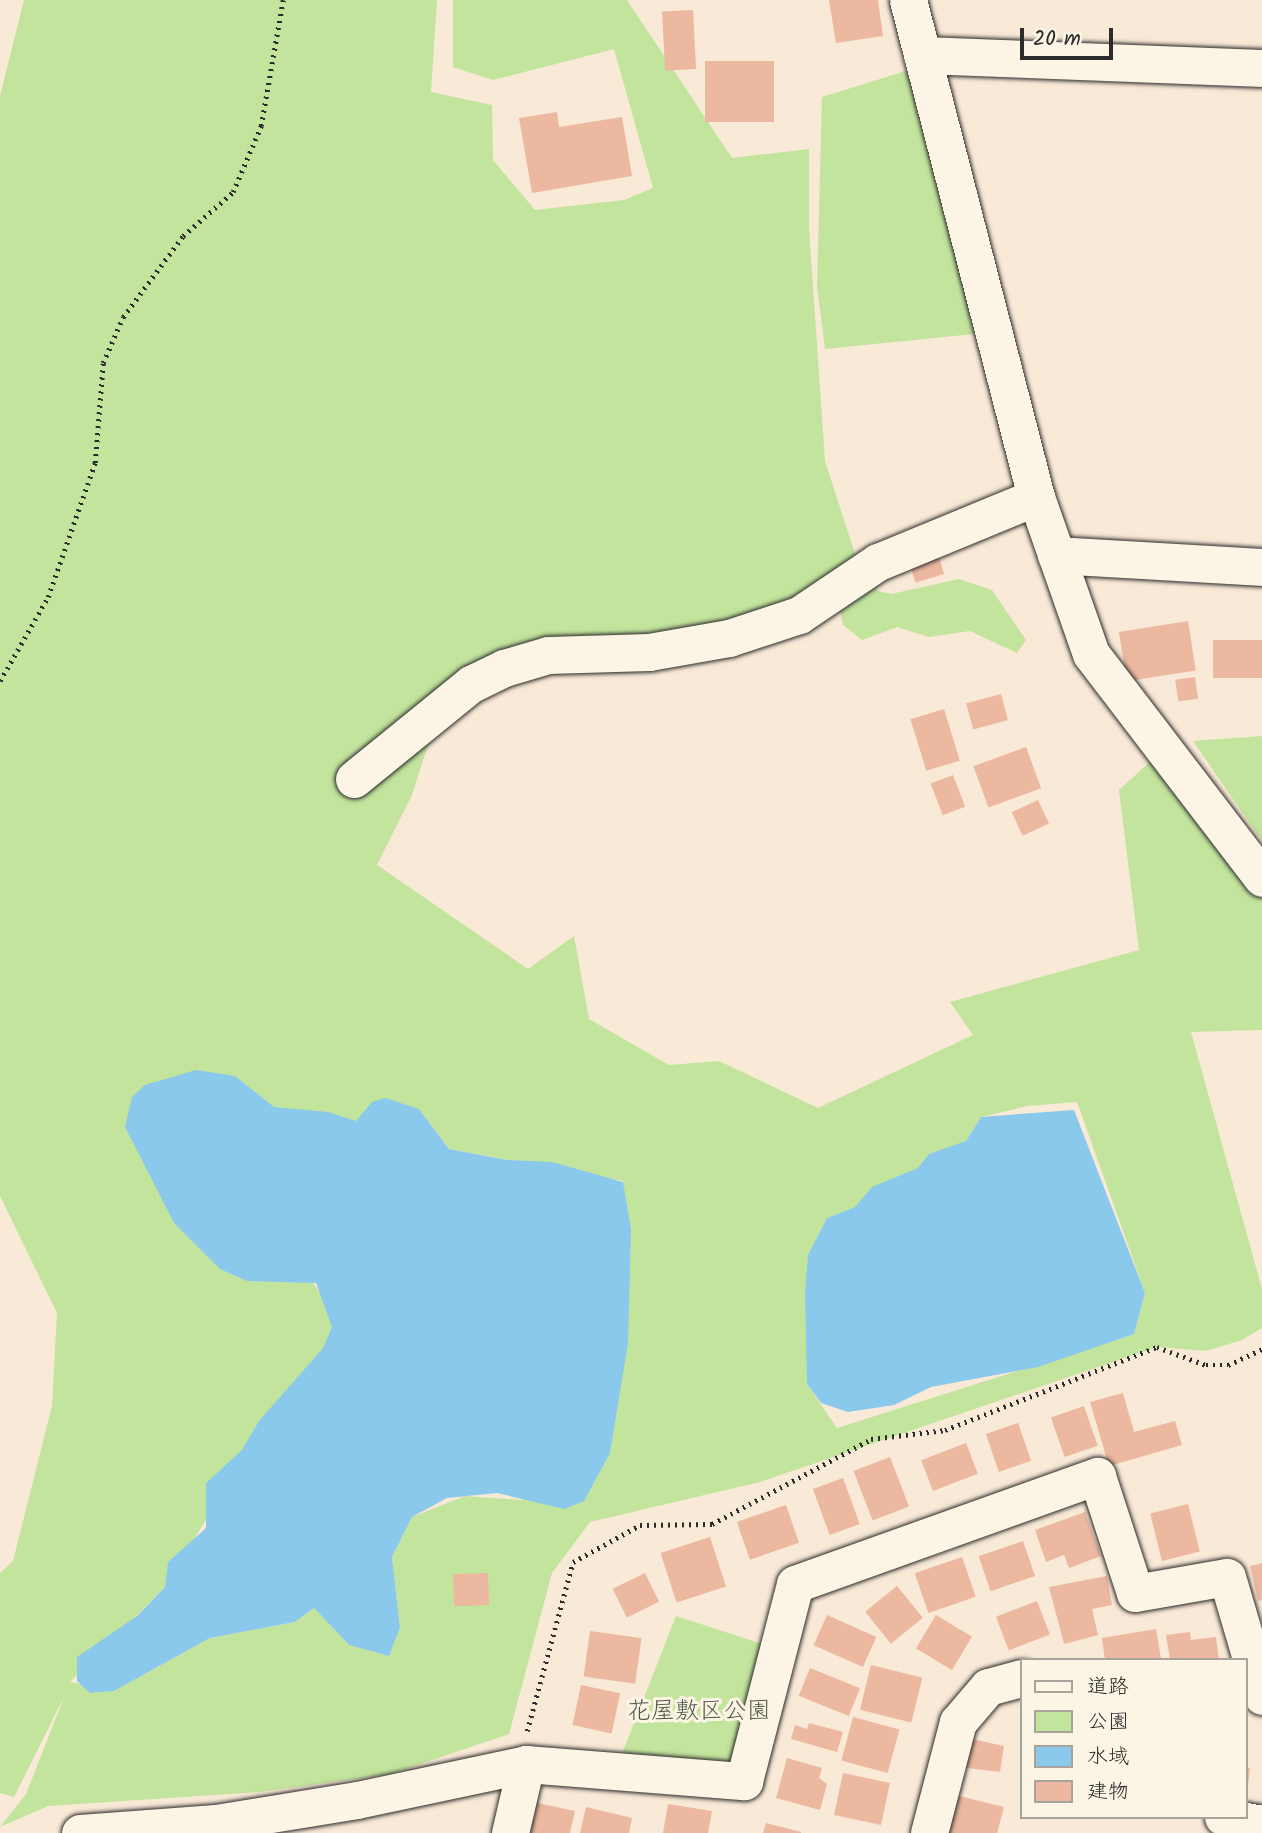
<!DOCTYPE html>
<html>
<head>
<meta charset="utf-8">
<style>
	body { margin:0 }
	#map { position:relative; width:1262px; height:1833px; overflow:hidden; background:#f9e9d7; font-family:Kalam,"Klee One",sans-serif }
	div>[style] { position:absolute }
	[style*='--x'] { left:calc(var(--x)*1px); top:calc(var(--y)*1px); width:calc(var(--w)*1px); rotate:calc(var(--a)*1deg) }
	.green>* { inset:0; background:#c3e49d }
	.water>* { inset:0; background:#8bc9ec }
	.building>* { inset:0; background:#ecb89f; transform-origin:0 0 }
	.path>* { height:4.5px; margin-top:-2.25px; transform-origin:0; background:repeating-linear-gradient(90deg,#2b2b2b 0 2px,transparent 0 7px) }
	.roads { filter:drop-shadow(0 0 2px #2b2b2b) drop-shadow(0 0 2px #2b2b2b) }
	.minor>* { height:37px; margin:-18.5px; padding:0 18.5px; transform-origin:18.5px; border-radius:18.5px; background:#fcf5e5 }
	span { translate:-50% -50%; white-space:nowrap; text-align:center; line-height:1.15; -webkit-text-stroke:6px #fcf5e5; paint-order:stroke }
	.park-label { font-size:24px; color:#515948 }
	.legend { position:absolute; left:1020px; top:1658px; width:228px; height:161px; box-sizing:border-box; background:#fcf5e5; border:2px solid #a8a49b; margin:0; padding:9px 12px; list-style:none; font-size:21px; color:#2b2b2b }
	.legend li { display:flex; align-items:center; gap:14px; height:35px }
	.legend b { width:35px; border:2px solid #a8a49b }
	.scale { position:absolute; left:1020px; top:28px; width:93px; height:32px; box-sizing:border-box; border:4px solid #2b2b2b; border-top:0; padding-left:9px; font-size:21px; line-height:24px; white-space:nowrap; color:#2b2b2b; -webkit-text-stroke:5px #fcf5e5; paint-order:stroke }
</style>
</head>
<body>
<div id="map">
	<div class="green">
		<div style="clip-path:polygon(evenodd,24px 0,437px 0,431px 92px,492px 105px,493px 160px,535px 210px,624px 200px,653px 188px,614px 49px,493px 80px,453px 67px,453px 0,627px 0,732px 158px,809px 149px,809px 228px,825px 461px,856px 557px,770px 613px,462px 674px,427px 748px,412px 795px,377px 865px,528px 969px,574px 936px,589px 1019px,669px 1065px,719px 1061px,818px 1108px,973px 1035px,950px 1002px,1139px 950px,1119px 790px,1153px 759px,1262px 881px,1262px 1030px,1191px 1032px,1262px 1289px,1262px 1328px,1242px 1340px,1206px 1351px,1157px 1347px,760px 1482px,590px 1522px,552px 1573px,509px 1734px,391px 1774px,261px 1792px,48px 1806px,0 1827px,26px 1794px,65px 1695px,14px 1797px,0 1793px,0 1573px,13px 1561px,52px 1406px,57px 1313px,0 1196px,0 96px,24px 0,1077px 1102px,1145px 1293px,1134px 1334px,837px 1428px,807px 1384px,809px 1328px,827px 1218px,855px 1207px,966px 1141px,981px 1117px,1027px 1106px,1077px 1102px,24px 0,419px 1109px,449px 1149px,623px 1181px,629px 1303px,522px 1500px,465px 1496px,412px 1517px,392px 1557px,400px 1628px,389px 1656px,349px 1645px,314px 1608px,295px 1622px,210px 1638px,114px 1691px,70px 1682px,165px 1587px,227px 1485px,354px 1345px,277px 1228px,419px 1109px)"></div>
		<div style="clip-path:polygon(912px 69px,994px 332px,825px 349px,817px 286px,822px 97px)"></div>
		<div style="clip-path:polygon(959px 579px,992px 590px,1026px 640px,1017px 653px,970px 631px,929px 637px,897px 627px,862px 640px,843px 625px,838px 600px,873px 584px,878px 591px,891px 594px)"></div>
		<div style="clip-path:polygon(1262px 736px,1262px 841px,1193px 741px)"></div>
		<div style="clip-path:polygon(676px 1616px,778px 1649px,737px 1780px,618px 1764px)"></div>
	</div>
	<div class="water">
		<div style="clip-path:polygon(196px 1070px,235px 1076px,274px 1107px,328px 1112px,356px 1121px,372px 1102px,385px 1098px,419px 1109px,449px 1149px,507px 1160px,552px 1162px,623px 1182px,631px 1229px,628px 1343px,610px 1453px,584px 1501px,564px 1509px,497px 1493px,447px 1498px,412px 1517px,392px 1557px,400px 1628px,389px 1656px,349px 1645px,314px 1608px,295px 1622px,210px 1638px,114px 1691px,90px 1693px,77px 1681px,77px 1657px,137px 1616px,165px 1587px,168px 1562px,206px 1528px,206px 1483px,242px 1450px,259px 1421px,323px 1348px,332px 1327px,316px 1283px,247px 1281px,220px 1269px,174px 1223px,125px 1127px,132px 1097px,145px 1085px)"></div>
		<div style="clip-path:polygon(1074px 1110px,1145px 1293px,1134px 1334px,1038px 1367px,931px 1387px,894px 1405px,848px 1412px,821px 1403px,807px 1384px,805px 1293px,808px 1255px,827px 1218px,855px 1207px,872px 1187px,918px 1168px,929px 1154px,966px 1141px,981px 1117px)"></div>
	</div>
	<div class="building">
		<div style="clip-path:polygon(829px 0,878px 0,883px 36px,836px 43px)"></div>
		<div style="left:693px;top:10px;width:59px;height:31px;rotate:87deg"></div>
		<div style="left:705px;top:61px;width:69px;height:61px"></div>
		<div style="clip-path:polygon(557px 112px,559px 127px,622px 117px,632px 176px,532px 193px,519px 118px)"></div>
		<div style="left:938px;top:554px;width:21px;height:30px;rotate:73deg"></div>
		<div style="left:1188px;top:621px;width:50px;height:70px;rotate:81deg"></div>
		<div style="left:1262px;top:640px;width:38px;height:49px;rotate:90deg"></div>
		<div style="left:1195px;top:677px;width:22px;height:20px;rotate:82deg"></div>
		<div style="left:1001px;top:694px;width:27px;height:36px;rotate:75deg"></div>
		<div style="left:944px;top:709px;width:54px;height:35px;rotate:73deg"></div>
		<div style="left:1026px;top:747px;width:44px;height:56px;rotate:70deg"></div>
		<div style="left:953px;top:775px;width:34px;height:24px;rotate:69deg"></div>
		<div style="left:1038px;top:800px;width:26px;height:29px;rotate:65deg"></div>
		<div style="clip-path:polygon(1123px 1393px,1134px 1432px,1175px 1421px,1182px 1445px,1109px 1466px,1090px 1402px)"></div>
		<div style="left:1084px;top:1406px;width:42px;height:35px;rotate:71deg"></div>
		<div style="left:1018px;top:1423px;width:40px;height:34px;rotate:71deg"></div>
		<div style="left:966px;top:1443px;width:33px;height:48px;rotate:69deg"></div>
		<div style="left:890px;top:1457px;width:53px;height:39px;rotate:69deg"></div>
		<div style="left:843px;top:1478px;width:49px;height:32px;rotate:70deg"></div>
		<div style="left:1188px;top:1504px;width:49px;height:39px;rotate:76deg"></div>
		<div style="left:786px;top:1505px;width:40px;height:52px;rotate:71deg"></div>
		<div style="clip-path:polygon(1085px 1512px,1101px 1556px,1069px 1568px,1064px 1555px,1046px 1562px,1035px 1530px)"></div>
		<div style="left:710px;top:1537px;width:52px;height:52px;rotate:72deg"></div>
		<div style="left:1023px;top:1541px;width:37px;height:47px;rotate:71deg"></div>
		<div style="left:962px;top:1557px;width:42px;height:50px;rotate:71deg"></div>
		<div style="clip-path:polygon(1262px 1563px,1262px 1600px,1258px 1601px,1250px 1566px)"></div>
		<div style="left:488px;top:1573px;width:32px;height:35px;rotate:88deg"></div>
		<div style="left:645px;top:1573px;width:32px;height:36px;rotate:64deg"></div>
		<div style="clip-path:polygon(1107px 1576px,1112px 1605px,1092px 1609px,1098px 1635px,1064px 1644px,1049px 1587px)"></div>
		<div style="left:897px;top:1586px;width:41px;height:41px;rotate:51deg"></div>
		<div style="left:1037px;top:1601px;width:36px;height:44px;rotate:69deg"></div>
		<div style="left:827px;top:1615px;width:54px;height:33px;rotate:24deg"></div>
		<div style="left:936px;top:1615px;width:42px;height:39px;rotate:31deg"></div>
		<div style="clip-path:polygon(1156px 1629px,1161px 1659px,1105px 1660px,1102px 1638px)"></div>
		<div style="left:590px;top:1631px;width:52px;height:46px;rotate:8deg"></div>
		<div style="clip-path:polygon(1190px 1632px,1191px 1640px,1216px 1637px,1219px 1660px,1170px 1660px,1166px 1635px)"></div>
		<div style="left:871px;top:1665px;width:53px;height:46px;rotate:14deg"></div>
		<div style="left:810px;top:1668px;width:54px;height:30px;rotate:22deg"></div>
		<div style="left:581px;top:1685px;width:40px;height:41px;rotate:12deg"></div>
		<div style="left:853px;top:1717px;width:48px;height:45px;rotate:15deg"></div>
		<div style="clip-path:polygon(809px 1723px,843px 1732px,837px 1752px,791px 1739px,795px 1725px,807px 1729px)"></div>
		<div style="clip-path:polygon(967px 1738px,1004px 1746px,1000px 1772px,959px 1767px)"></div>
		<div style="clip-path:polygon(787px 1758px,822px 1768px,819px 1778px,827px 1784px,820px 1810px,776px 1798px)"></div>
		<div style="clip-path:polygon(1246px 1768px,1250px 1768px,1248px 1785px,1246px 1785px)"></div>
		<div style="left:843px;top:1773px;width:48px;height:43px;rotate:12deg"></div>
		<div style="clip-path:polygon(959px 1796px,1004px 1807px,997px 1833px,949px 1833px)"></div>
		<div style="clip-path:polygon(528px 1801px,575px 1811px,570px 1833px,525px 1833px)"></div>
		<div style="clip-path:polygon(668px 1804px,712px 1811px,708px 1833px,663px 1833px)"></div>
		<div style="clip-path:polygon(586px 1807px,632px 1818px,629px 1833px,580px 1833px)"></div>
		<div style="clip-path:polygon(766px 1823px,801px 1832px,801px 1833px,763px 1833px)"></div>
	</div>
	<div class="path">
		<div style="--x:0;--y:681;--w:97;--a:-60.3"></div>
		<div style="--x:48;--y:597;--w:142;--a:-70.7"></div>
		<div style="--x:95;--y:463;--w:100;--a:-85.4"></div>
		<div style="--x:103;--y:363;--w:50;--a:-66.5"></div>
		<div style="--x:123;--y:317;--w:101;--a:-53.5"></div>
		<div style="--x:183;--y:236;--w:67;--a:-41.3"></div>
		<div style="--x:233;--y:192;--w:72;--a:-67"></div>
		<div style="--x:261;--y:126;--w:128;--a:-80.1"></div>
		<div style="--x:527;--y:1731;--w:175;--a:-74.8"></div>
		<div style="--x:573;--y:1562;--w:77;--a:-28.9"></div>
		<div style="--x:640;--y:1525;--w:72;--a:-0.8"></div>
		<div style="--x:712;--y:1524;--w:180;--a:-28.1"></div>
		<div style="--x:871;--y:1439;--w:75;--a:-6.9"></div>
		<div style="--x:945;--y:1430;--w:228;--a:-21.4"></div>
		<div style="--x:1157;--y:1347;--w:52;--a:20.2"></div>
		<div style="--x:1206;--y:1365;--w:22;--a:0"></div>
		<div style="--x:1228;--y:1365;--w:38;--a:-25"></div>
	</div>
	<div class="roads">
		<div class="minor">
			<div style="--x:908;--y:0;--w:513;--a:75.56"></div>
			<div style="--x:1036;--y:497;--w:166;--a:70.7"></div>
			<div style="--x:1091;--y:654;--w:282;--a:52.6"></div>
			<div style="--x:922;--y:55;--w:340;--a:2.2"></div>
			<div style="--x:1056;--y:555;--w:206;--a:3.3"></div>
			<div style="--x:354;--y:779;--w:151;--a:-39.1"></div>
			<div style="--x:471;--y:684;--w:37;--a:-26"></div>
			<div style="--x:504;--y:668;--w:46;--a:-16.5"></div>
			<div style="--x:548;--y:655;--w:101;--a:-1.7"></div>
			<div style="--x:649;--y:652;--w:81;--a:-9.9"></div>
			<div style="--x:729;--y:638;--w:74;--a:-18.2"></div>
			<div style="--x:799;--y:615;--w:95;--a:-33.9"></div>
			<div style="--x:878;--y:562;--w:171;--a:-22.4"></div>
			<div style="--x:1223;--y:1817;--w:40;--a:10"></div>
			<div style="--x:80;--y:1833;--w:136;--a:-4.2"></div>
			<div style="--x:216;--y:1833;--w:10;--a:-90"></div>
			<div style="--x:216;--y:1823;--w:143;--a:-9.3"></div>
			<div style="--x:357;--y:1800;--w:173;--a:-12"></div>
			<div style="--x:510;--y:1833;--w:71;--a:-76.9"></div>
			<div style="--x:526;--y:1764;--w:219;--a:4.5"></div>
			<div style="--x:744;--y:1781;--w:203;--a:-75.5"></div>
			<div style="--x:795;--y:1584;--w:321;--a:-19.7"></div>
			<div style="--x:1097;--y:1476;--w:123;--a:72"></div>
			<div style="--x:1135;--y:1593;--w:93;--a:-9.9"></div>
			<div style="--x:1227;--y:1577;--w:124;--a:73.6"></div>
			<div style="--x:929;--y:1833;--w:115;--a:-75.4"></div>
			<div style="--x:958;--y:1722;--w:46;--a:-49.4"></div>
			<div style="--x:988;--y:1687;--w:35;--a:-15"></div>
		</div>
	</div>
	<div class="park-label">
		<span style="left:699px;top:1712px">花屋敷区公園</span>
	</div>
	<ul class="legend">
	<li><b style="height:9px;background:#fcf5e5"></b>道路</li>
	<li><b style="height:19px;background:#c3e49d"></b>公園</li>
	<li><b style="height:19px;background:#8bc9ec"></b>水域</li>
	<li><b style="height:19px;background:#ecb89f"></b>建物</li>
	</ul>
	<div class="scale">20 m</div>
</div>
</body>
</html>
